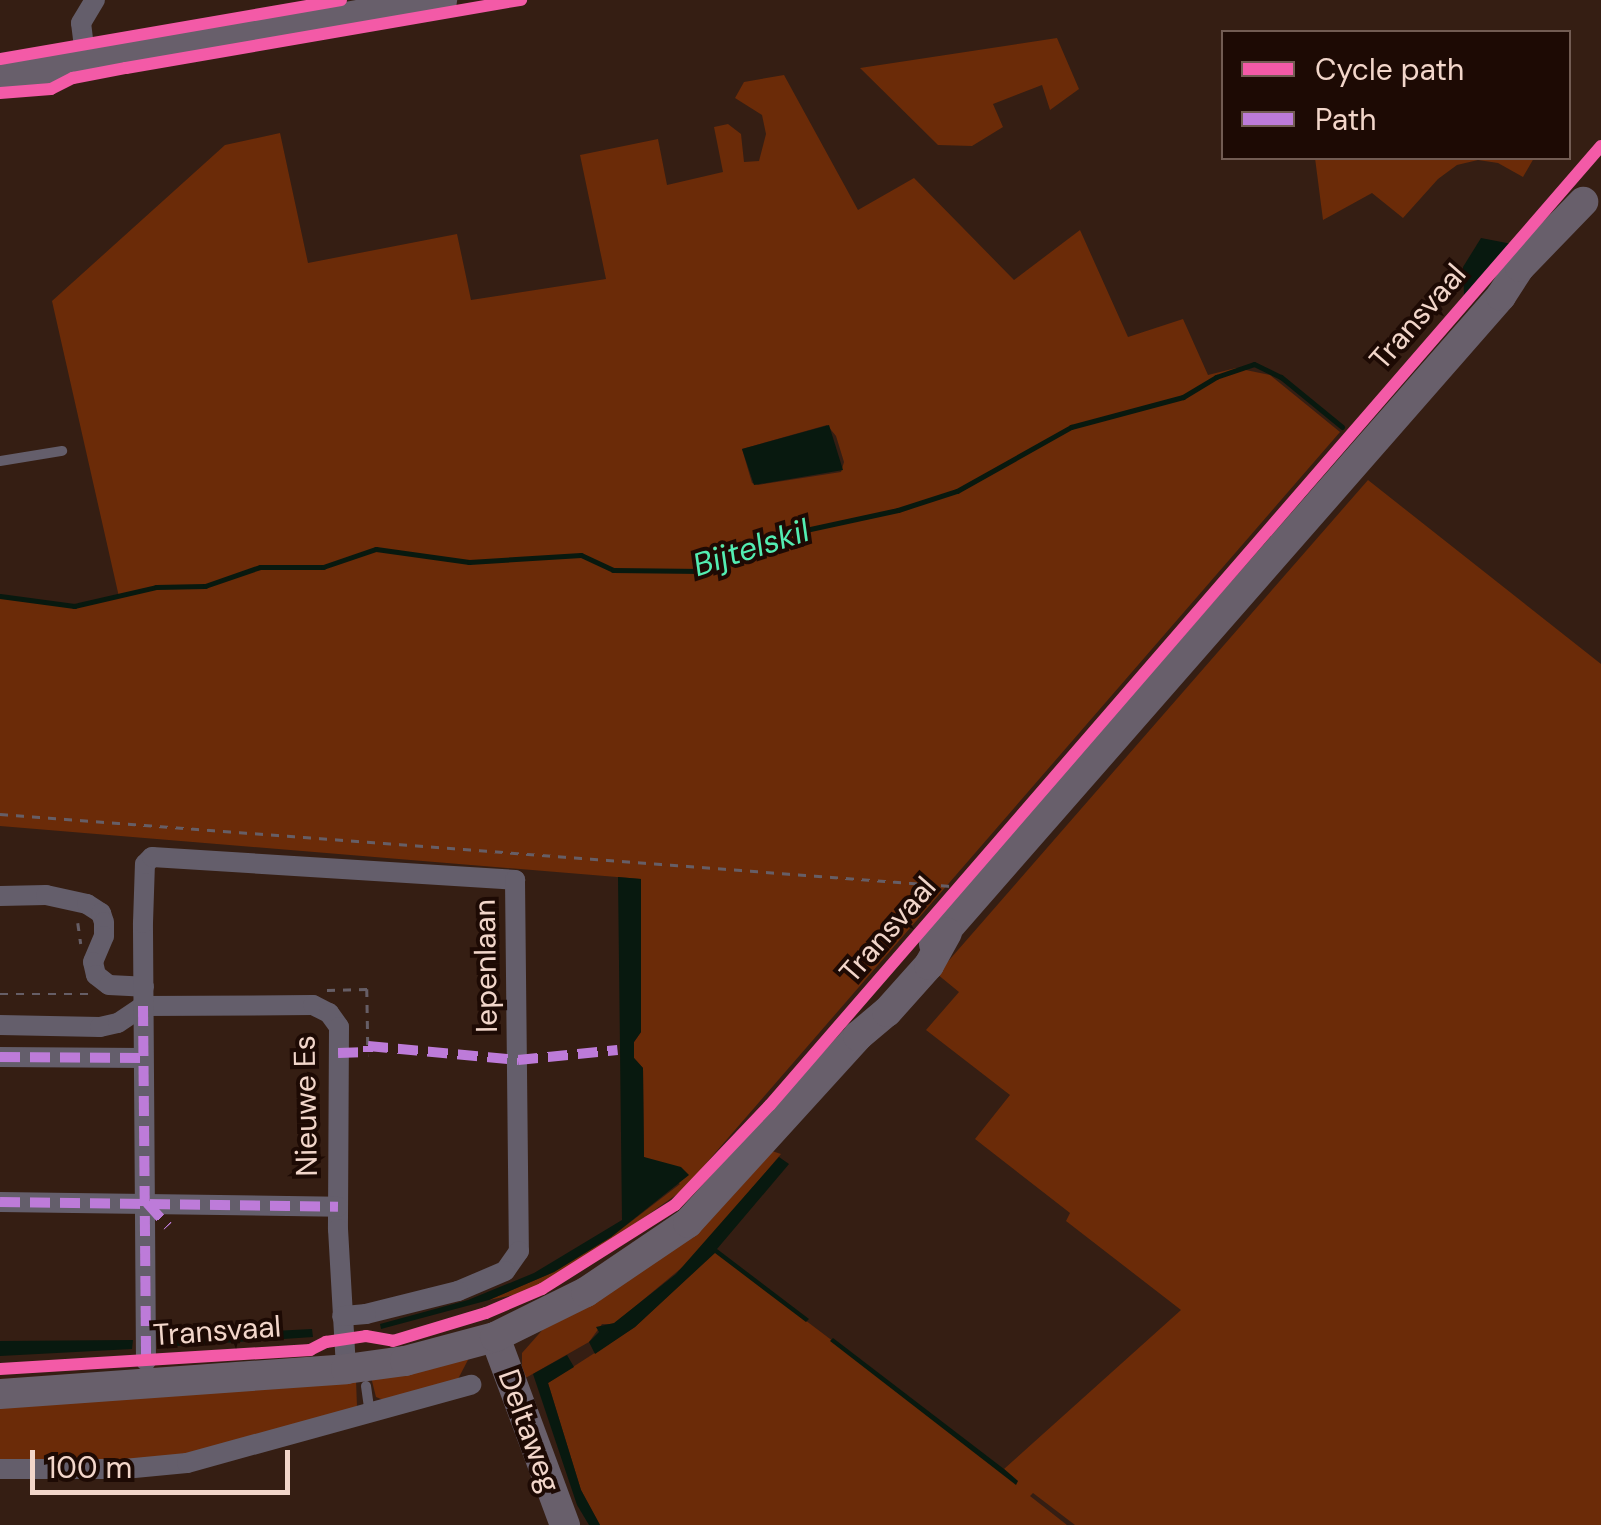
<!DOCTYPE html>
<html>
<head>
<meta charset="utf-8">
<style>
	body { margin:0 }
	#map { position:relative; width:1601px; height:1525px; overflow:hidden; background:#351e13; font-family:"DM Sans",sans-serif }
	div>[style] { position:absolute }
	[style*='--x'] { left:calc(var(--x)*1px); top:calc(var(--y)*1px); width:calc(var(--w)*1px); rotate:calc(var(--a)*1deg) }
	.green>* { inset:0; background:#6b2b08 }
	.water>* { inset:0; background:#08190f }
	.stream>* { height:5px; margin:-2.5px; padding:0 2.5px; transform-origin:2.5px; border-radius:2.5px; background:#08190f }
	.path>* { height:2.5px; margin-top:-1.25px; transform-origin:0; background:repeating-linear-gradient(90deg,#665e66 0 8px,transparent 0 16px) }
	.lane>* { height:10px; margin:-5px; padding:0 5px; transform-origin:5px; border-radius:5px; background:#645e6b }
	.street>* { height:20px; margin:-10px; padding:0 10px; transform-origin:10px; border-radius:10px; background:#645e6b }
	.secondary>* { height:30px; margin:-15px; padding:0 15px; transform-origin:15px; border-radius:15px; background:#685f6b }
	.quiet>* { height:10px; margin-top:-5px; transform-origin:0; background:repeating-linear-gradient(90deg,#bd7bd9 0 20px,transparent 0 30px) }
	.cycleway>* { height:12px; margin:-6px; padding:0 6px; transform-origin:6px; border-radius:6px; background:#f35aa7 }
	span { translate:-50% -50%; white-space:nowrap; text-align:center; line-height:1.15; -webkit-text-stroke:8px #1d0a04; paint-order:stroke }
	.street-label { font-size:30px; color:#f2d6ca }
	.water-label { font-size:32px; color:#53edb2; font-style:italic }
	.legend { position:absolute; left:1221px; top:30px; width:350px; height:130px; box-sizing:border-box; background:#1d0a04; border:2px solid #725c53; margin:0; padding:12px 18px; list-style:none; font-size:30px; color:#f2d6ca }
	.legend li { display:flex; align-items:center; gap:20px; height:50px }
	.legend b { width:50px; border:2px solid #725c53 }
	.scale { position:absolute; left:30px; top:1450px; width:260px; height:45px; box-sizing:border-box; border:5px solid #f2d6ca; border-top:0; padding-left:12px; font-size:30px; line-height:35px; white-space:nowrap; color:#f2d6ca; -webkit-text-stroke:8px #1d0a04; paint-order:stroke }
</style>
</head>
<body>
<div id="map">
	<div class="green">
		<div style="clip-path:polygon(1057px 38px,1079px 89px,1050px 110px,1042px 85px,993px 104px,1003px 127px,972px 146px,938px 145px,860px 68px)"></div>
		<div style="clip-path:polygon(evenodd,784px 75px,858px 210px,914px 178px,1014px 280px,1080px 230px,1128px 337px,1183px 319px,1208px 375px,1236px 368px,1270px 375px,1340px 432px,683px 1190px,581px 1262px,523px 1293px,489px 1300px,554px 1272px,611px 1237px,680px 1184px,644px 1157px,643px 1068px,634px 1058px,634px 1042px,641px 1032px,641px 879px,0 826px,0 597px,62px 606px,119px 597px,52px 301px,225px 145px,280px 133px,308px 263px,457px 234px,471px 300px,606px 279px,580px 155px,658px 139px,667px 185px,723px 172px,714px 127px,728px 124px,741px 134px,744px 162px,759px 161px,766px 134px,762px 115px,735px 98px,744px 82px,784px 75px,827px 425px,836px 436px,844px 462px,841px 472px,758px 485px,752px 483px,742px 449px,827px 425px)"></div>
		<div style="clip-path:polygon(1315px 158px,1534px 158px,1523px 177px,1498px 163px,1478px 160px,1457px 165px,1438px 179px,1403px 218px,1372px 193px,1323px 220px)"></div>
		<div style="clip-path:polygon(1368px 480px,1601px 664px,1601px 1525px,1075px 1525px,1033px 1493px,1030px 1496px,1067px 1525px,600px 1525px,581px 1490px,548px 1383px,635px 1327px,715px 1252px,1018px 1481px,1004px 1469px,1181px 1310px,1066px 1221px,1070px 1213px,975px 1139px,1010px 1095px,926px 1030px,959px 992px,937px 974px)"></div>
		<div style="clip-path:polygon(769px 1150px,781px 1154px,691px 1260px,614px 1324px,602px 1324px,589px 1342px,522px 1380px,522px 1353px,545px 1327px)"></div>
		<div style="clip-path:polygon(469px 1358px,458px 1379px,386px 1401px,376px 1397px,371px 1377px)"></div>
		<div style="clip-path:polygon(356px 1380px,357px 1407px,168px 1461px,0 1462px,0 1406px)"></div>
	</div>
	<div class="water">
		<div style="clip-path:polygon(1481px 238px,1512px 244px,1464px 296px,1463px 267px)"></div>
		<div style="clip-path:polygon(829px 425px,843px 470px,754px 485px,742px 449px)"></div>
		<div style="clip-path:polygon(618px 877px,641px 879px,641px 1032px,634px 1042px,634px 1058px,643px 1068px,644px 1157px,681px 1167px,689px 1175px,611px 1237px,554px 1272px,489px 1300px,381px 1329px,380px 1324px,468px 1300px,534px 1273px,622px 1220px)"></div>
		<div style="clip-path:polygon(779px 1157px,789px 1164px,717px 1249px,809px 1319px,806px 1322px,715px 1253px,635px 1327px,595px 1354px,589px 1342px,599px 1332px,596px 1327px,614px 1323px,676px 1274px)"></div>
		<div style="clip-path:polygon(312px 1329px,313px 1337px,161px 1347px,160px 1337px)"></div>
		<div style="clip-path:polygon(833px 1338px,1004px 1469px,1018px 1481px,1016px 1485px,830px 1341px)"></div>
		<div style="clip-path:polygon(133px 1340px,132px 1349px,0 1356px,0 1341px)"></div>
		<div style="clip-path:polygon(567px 1355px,574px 1367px,548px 1383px,581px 1490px,600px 1525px,589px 1525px,577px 1505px,533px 1374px)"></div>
	</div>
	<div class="stream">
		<div style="--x:0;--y:596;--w:75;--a:7.7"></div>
		<div style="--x:74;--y:606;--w:84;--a:-13"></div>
		<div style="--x:156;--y:587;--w:49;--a:-1.2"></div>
		<div style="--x:205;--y:586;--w:58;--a:-19.1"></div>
		<div style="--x:260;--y:567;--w:63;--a:0"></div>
		<div style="--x:323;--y:567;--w:56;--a:-18.8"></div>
		<div style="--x:376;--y:549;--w:94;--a:8"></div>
		<div style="--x:469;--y:562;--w:112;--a:-3.6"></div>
		<div style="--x:581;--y:555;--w:35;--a:25"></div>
		<div style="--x:613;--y:570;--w:89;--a:0.6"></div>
		<div style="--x:702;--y:571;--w:70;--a:-27.3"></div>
		<div style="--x:764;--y:539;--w:137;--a:-12.2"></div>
		<div style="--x:898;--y:510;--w:62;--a:-17.9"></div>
		<div style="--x:957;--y:491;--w:131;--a:-29.3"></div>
		<div style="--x:1071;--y:427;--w:116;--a:-15"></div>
		<div style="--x:1183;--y:397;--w:39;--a:-31"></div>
		<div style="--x:1216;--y:377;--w:40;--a:-18.9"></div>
		<div style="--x:1254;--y:364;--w:30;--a:26"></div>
		<div style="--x:1281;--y:377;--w:79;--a:39.3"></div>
	</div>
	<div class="path">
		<div style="--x:0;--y:814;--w:954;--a:4.33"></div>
		<div style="--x:78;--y:923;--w:21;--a:82"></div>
		<div style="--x:327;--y:990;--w:40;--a:-1.4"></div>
		<div style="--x:367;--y:989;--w:57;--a:89"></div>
		<div style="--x:0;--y:994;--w:88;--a:0"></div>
	</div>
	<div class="lane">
		<div style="--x:0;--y:461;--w:63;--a:-9.2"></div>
		<div style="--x:366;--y:1386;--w:28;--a:82"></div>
	</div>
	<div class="street">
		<div style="--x:86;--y:63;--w:40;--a:-97.1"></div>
		<div style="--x:81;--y:23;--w:27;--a:-59"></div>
		<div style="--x:0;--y:896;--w:46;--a:-1.2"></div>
		<div style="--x:46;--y:895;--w:42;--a:12.4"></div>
		<div style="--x:87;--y:904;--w:17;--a:33"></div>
		<div style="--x:101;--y:913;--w:9;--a:72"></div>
		<div style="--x:104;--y:922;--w:14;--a:90"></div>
		<div style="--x:104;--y:936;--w:28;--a:113"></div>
		<div style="--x:93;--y:962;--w:13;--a:77"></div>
		<div style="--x:96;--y:975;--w:16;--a:38"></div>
		<div style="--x:109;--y:985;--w:35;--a:3"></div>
		<div style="--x:0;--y:1025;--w:100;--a:1.1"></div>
		<div style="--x:100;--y:1027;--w:18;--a:-13"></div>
		<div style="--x:118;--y:1023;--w:30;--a:-34"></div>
		<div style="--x:143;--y:1006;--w:170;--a:-0.3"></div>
		<div style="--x:313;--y:1005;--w:18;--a:27"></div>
		<div style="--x:329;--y:1013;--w:17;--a:54"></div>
		<div style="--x:339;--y:1027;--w:202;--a:90.3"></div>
		<div style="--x:338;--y:1229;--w:140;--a:86.7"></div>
		<div style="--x:0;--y:1057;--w:143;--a:0.4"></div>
		<div style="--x:0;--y:1202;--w:338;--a:0.8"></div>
		<div style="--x:146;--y:1361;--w:438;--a:-90.4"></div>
		<div style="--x:143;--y:923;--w:59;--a:-88.1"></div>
		<div style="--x:145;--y:864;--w:10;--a:-45"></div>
		<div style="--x:152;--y:857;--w:364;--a:3.6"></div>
		<div style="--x:515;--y:880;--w:371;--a:89.4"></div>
		<div style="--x:519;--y:1251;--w:24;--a:125"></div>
		<div style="--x:505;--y:1271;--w:51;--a:156.9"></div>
		<div style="--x:458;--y:1291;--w:95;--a:166"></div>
		<div style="--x:366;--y:1314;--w:24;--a:175"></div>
		<div style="--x:0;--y:1469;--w:124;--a:0"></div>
		<div style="--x:124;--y:1469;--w:63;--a:-5.4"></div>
		<div style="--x:187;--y:1463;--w:295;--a:-15.4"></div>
	</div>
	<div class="secondary">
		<div style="--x:0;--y:78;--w:449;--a:-10"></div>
		<div style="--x:934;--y:944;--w:861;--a:-48.81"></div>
		<div style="--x:1501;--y:296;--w:35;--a:-57"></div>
		<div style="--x:1520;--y:267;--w:91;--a:-45.9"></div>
		<div style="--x:495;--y:1337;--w:201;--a:69.6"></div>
		<div style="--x:0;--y:1394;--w:347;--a:-4.1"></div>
		<div style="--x:346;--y:1369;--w:60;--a:-7.7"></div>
		<div style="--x:405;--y:1361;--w:93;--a:-14.9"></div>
		<div style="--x:495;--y:1337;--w:102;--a:-26.3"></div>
		<div style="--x:586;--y:1292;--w:123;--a:-34.1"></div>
		<div style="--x:688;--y:1223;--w:253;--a:-47.7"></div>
		<div style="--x:858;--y:1036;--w:38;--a:-40"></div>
		<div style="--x:887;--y:1012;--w:63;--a:-48.2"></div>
		<div style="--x:929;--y:965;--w:37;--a:-61"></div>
	</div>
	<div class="quiet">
		<div style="--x:143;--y:1006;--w:355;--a:89.5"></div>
		<div style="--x:338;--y:1053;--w:30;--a:-2"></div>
		<div style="--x:368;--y:1052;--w:6;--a:-90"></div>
		<div style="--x:368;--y:1046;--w:151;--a:5.3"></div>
		<div style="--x:518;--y:1060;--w:100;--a:-5.7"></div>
		<div style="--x:0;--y:1057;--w:143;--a:0.4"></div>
		<div style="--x:0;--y:1202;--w:338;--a:0.8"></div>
		<div style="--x:147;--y:1203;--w:31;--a:48"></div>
	</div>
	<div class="cycleway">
		<div style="--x:0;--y:59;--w:346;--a:-9.8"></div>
		<div style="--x:0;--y:93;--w:51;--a:-4.5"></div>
		<div style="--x:51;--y:89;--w:25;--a:-27"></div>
		<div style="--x:73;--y:78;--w:54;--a:-10.7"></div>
		<div style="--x:126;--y:68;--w:401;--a:-9.8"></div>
		<div style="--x:0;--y:1369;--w:311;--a:-3.5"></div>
		<div style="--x:310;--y:1350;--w:18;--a:-27"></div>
		<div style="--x:326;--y:1342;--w:40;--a:-8.5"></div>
		<div style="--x:366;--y:1336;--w:27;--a:10"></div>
		<div style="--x:393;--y:1341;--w:97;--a:-16.8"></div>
		<div style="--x:486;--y:1313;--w:61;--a:-23.2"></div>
		<div style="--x:542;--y:1289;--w:157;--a:-32.3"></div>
		<div style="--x:675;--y:1205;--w:138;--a:-46.5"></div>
		<div style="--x:770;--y:1105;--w:1269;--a:-49.09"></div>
	</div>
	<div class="street-label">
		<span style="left:1418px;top:317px;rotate:-49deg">Transvaal</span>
		<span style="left:888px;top:930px;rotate:-49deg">Transvaal</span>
		<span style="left:486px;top:966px;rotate:-91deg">Iepenlaan</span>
		<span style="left:306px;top:1106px;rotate:-91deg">Nieuwe Es</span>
		<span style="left:217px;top:1331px;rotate:-4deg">Transvaal</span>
		<span style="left:529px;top:1431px;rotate:70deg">Deltaweg</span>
	</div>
	<div class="water-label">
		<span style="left:751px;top:548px;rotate:-18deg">Bijtelskil</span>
	</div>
	<ul class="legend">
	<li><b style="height:12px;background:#f35aa7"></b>Cycle path</li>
	<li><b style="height:12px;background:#bd7bd9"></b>Path</li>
	</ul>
	<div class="scale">100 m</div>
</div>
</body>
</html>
